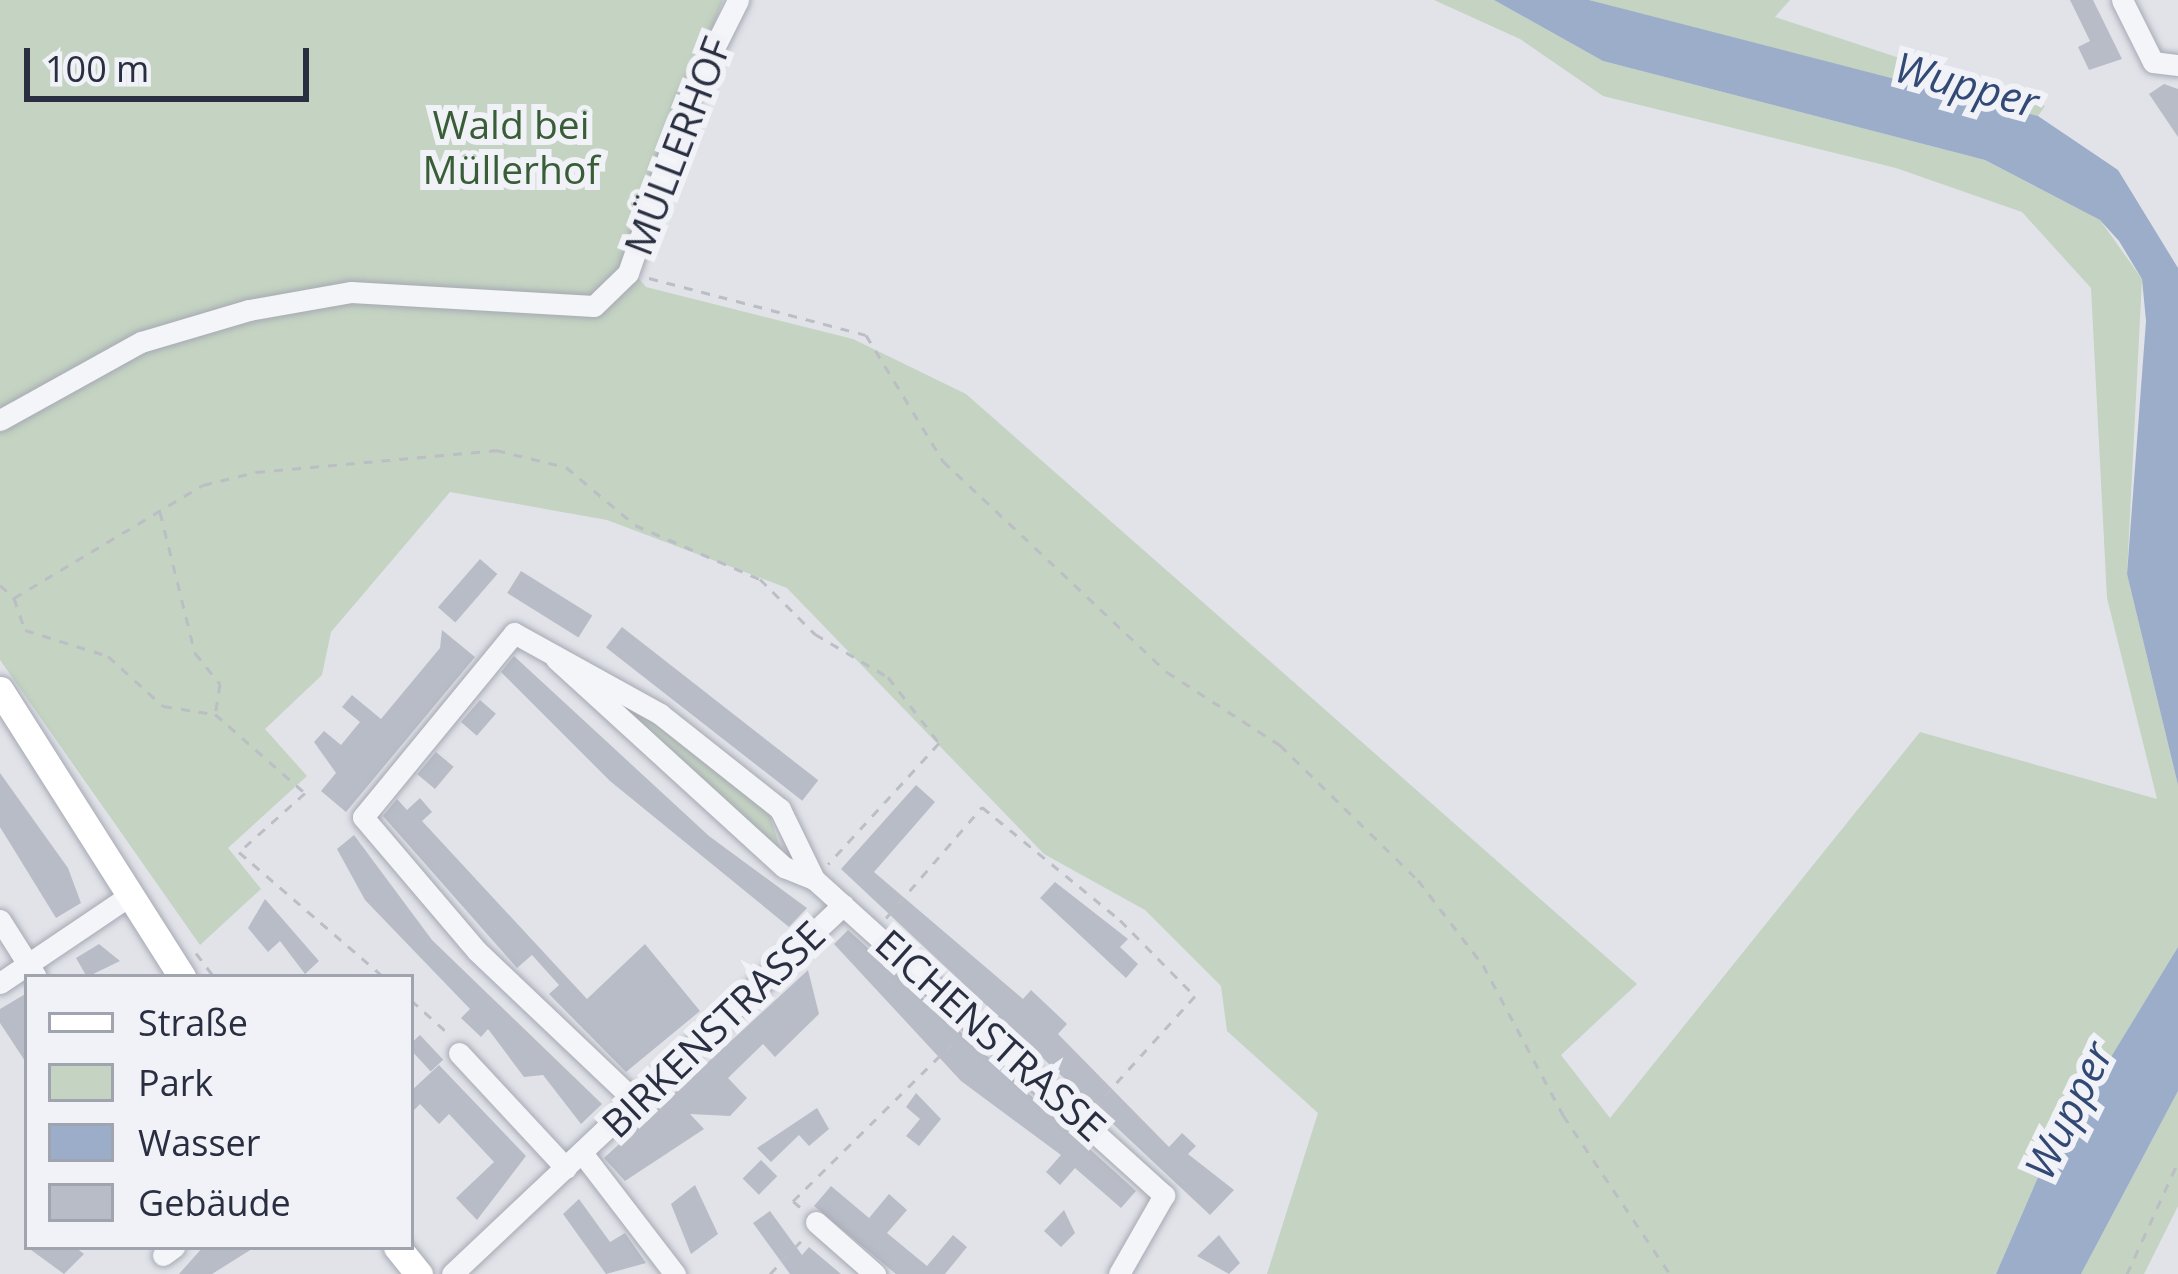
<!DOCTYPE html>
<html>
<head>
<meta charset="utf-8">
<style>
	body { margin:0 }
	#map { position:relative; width:2178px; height:1274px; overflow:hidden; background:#e1e3e9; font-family:"Open Sans",sans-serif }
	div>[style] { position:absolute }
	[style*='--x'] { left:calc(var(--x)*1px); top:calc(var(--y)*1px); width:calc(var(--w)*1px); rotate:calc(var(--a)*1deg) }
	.green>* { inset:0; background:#c4d3c2 }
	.water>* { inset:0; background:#9cadc9 }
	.building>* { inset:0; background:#b8bcc6; transform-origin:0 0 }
	.path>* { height:3px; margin-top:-1.5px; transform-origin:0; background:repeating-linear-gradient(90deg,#bbbec5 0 9px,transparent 0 18px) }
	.roads { filter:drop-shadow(0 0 3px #a6a9b3) drop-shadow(0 0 3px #a6a9b3) }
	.minor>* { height:21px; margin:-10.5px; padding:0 10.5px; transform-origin:10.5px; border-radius:10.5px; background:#f4f5f8 }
	.major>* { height:27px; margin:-13.5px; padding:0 13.5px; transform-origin:13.5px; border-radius:13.5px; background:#fff }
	span { translate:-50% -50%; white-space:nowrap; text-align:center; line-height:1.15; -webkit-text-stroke:12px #f0f2f7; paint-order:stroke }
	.park-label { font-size:39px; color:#395d37 }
	.street-label { font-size:39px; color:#292f41 }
	.water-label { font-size:42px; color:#334975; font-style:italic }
	.legend { position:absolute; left:24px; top:974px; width:390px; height:276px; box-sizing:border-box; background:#f0f2f7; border:3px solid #a0a4ae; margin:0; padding:15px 21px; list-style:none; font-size:36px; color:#292f41 }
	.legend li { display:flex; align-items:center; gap:24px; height:60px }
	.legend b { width:60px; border:3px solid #a0a4ae }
	.scale { position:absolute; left:24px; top:48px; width:285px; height:54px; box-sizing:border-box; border:6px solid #292f41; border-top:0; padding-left:15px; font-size:36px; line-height:42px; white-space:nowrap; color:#292f41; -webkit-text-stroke:9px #f0f2f7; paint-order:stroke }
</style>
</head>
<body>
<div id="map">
	<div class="green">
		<div style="clip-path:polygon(0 0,723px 0,624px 261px,646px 287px,853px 339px,966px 394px,1637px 984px,1561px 1055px,1610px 1118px,1920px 732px,2157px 799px,2107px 598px,2091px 288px,2022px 212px,1896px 168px,1603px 96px,1520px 39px,1434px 0,1494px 0,1603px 61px,1985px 160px,2100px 220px,2142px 279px,2127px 574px,2178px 785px,2178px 947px,2039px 1175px,1996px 1274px,1267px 1274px,1318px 1113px,1227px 1031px,1221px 986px,1145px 910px,1044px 854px,787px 588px,607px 520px,450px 492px,331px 632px,322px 675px,265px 729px,307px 776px,228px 848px,261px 889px,200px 945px,0 660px)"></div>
		<div style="clip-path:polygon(1589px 0,1790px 0,1775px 17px,2045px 106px,2038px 116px,1986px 109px)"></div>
		<div style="clip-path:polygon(609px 689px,768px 810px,784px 860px,604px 699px)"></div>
		<div style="clip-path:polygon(2178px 1091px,2178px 1206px,2144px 1274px,2081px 1274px)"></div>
	</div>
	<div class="water">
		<div style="clip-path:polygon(1494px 0,1589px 0,2038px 116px,2118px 170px,2178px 268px,2178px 785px,2127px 574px,2146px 321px,2142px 279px,2119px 241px,2100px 220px,1985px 160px,1603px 61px)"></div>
		<div style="clip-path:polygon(2178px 947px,2178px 1091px,2081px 1274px,1996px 1274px,2039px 1175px)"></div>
	</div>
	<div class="building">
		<div style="clip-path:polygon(2070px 0,2093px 0,2122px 59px,2089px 70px,2078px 47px,2090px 41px)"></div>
		<div style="clip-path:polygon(2164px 84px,2178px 89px,2178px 137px,2149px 94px)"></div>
		<div style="left:480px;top:559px;width:23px;height:64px;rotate:41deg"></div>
		<div style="left:521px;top:571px;width:84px;height:26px;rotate:32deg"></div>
		<div style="left:622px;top:627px;width:249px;height:26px;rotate:38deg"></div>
		<div style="clip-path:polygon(442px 630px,475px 657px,346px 812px,321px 791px,336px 773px,314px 742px,324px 731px,341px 745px,360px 722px,342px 707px,352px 695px,381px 719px,440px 648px)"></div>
		<div style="clip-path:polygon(514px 656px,709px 836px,807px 908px,789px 927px,610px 781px,501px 672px)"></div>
		<div style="left:480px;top:700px;width:21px;height:29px;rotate:41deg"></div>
		<div style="left:436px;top:752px;width:23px;height:29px;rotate:40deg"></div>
		<div style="clip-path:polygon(0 773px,68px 868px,81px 903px,56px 918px,0 827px)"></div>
		<div style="clip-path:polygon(916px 785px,935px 802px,874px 872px,1023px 999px,1031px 990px,1067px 1024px,1058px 1034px,1169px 1147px,1182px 1133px,1196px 1146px,1188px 1154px,1234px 1190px,1210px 1215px,841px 869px)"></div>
		<div style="clip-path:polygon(420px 798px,432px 812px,422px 821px,587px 999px,645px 944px,700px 1011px,626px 1072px,549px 994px,559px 985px,532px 955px,517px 968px,383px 816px,397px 799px,407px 810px)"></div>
		<div style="clip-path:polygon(354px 835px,432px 940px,602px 1104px,581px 1124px,543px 1075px,524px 1077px,488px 1029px,481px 1037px,461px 1018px,470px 1009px,365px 900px,337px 849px)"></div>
		<div style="clip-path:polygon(1055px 882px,1128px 939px,1120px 947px,1138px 964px,1126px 978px,1040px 898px)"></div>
		<div style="clip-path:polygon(265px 899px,319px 961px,305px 974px,280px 941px,268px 952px,248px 928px)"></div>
		<div style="clip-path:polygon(848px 930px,1136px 1191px,1121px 1208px,1075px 1168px,1060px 1185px,1046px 1172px,1061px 1155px,961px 1081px,834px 944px)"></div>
		<div style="clip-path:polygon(99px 944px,120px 961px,87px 977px,76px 958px)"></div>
		<div style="clip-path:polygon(808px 970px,819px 1014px,775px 1057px,763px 1044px,728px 1078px,747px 1098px,730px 1116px,690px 1114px,704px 1129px,625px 1181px,604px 1158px)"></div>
		<div style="clip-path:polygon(27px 993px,27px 1064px,0 1023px,0 1009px)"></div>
		<div style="left:420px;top:1035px;width:34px;height:17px;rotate:47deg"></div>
		<div style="clip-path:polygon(439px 1065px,526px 1156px,477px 1220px,456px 1198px,494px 1162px,449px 1114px,439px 1124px,420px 1104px,411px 1113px,411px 1091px)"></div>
		<div style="clip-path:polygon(916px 1093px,941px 1119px,919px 1146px,906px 1136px,920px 1119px,906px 1107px)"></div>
		<div style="clip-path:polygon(817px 1108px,829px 1129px,809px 1146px,799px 1135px,771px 1162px,757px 1148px)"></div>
		<div style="left:761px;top:1160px;width:23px;height:26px;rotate:45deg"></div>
		<div style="clip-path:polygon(695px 1185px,718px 1234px,691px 1254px,671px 1204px)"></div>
		<div style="clip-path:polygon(831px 1186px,869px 1218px,889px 1194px,907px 1210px,887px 1233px,927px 1266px,953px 1235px,967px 1247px,945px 1274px,896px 1274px,814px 1206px)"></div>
		<div style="clip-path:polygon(579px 1199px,610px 1242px,625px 1233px,646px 1263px,606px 1274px,563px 1214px)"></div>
		<div style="clip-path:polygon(1064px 1210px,1075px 1233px,1061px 1247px,1044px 1231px)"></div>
		<div style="clip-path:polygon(770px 1211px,802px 1255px,809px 1247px,841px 1274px,790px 1274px,753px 1223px)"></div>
		<div style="clip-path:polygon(1219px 1235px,1240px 1263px,1229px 1274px,1197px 1256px)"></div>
		<div style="clip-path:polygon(27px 1247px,75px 1247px,84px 1254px,64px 1274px)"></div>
		<div style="clip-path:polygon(203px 1247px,255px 1247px,212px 1274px,179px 1274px)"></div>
	</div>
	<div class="path">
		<div style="--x:649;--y:278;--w:224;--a:14.7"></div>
		<div style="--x:866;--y:335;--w:148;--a:58.6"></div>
		<div style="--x:943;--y:461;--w:308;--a:43.3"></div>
		<div style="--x:1167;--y:672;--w:135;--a:32.9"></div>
		<div style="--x:1280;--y:745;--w:193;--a:44.4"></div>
		<div style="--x:1418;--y:880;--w:107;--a:52.6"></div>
		<div style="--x:1483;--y:965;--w:170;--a:61.9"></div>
		<div style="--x:1563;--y:1115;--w:192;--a:56.1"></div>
		<div style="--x:160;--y:512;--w:145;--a:76.1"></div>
		<div style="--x:195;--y:653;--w:40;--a:51"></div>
		<div style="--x:220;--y:684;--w:30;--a:99"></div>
		<div style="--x:215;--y:714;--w:120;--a:41.3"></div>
		<div style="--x:305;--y:793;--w:89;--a:138.2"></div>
		<div style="--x:239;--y:852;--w:191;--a:40.8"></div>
		<div style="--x:0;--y:585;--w:19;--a:43"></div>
		<div style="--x:14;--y:598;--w:220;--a:-30.9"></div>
		<div style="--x:203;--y:485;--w:55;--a:-13.8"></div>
		<div style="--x:256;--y:472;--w:241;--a:-5.2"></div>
		<div style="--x:496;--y:450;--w:72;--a:13.7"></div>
		<div style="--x:566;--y:467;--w:90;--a:40"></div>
		<div style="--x:635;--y:525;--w:136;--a:23.4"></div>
		<div style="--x:760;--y:579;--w:78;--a:45"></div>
		<div style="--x:815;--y:634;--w:85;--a:30.5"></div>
		<div style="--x:888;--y:677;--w:83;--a:52.3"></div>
		<div style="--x:939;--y:743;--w:164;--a:132.5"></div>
		<div style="--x:14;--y:598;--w:34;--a:71"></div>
		<div style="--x:25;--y:630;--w:87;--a:17.4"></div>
		<div style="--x:108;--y:656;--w:74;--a:42.3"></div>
		<div style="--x:163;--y:706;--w:51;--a:9.1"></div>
		<div style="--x:886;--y:918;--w:147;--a:-49.1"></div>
		<div style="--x:982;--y:807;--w:178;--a:39.3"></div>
		<div style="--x:1120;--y:920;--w:107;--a:45.4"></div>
		<div style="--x:1195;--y:996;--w:146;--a:132.2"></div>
		<div style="--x:196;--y:953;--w:30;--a:53"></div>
		<div style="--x:411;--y:1000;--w:52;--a:41.9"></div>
		<div style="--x:800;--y:1207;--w:9;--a:-139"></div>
		<div style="--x:793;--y:1201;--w:232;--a:-44.7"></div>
		<div style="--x:770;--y:1274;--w:45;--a:-46.8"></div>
		<div style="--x:2127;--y:1274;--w:123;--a:-65.5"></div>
	</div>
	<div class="roads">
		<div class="minor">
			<div style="--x:2122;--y:0;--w:69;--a:63.4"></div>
			<div style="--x:2153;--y:62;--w:25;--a:7"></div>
			<div style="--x:0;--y:420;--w:161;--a:-29"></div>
			<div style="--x:141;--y:342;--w:113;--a:-16.5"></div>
			<div style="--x:249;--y:310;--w:104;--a:-10"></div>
			<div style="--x:351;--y:292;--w:243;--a:3.3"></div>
			<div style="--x:594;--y:306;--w:47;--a:-44.1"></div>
			<div style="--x:628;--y:273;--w:183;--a:-70.9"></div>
			<div style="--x:688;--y:100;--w:112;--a:-63.4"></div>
			<div style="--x:556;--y:659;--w:309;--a:42.4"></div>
			<div style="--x:784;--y:867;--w:32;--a:22"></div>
			<div style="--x:0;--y:920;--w:67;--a:57.7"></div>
			<div style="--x:0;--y:983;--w:156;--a:-34"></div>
			<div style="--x:459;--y:1053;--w:157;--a:47.1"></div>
			<div style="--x:635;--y:1101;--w:218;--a:-136.5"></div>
			<div style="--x:477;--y:951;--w:176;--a:-130.4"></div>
			<div style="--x:363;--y:817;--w:238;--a:-50.6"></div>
			<div style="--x:514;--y:633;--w:167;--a:29"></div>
			<div style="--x:660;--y:714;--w:153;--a:38.4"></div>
			<div style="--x:780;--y:809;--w:78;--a:64.1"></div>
			<div style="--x:814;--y:879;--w:472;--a:42.1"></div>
			<div style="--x:1164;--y:1195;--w:91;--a:119.7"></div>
			<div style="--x:582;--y:1153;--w:153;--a:52.5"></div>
			<div style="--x:816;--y:1222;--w:79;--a:41.4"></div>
			<div style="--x:163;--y:1255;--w:14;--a:-36"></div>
			<div style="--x:452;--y:1274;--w:538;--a:-43.34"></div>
		</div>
		<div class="major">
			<div style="--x:0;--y:690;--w:340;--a:57.6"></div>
			<div style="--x:397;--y:1247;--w:35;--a:51"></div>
		</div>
	</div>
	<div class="park-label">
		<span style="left:511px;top:147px">Wald bei<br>Müllerhof</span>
	</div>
	<div class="street-label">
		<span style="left:677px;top:146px;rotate:-69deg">MÜLLERHOF</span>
		<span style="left:713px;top:1029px;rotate:-44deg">BIRKENSTRASSE</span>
		<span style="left:991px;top:1035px;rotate:42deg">EICHENSTRASSE</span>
	</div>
	<div class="water-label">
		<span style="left:1967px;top:84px;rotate:15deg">Wupper</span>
		<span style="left:2068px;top:1110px;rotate:-64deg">Wupper</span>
	</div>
	<ul class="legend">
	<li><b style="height:15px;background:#fff"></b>Straße</li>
	<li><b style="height:33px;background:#c4d3c2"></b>Park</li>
	<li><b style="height:33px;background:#9cadc9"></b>Wasser</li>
	<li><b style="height:33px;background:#b8bcc6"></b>Gebäude</li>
	</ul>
	<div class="scale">100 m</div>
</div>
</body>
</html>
